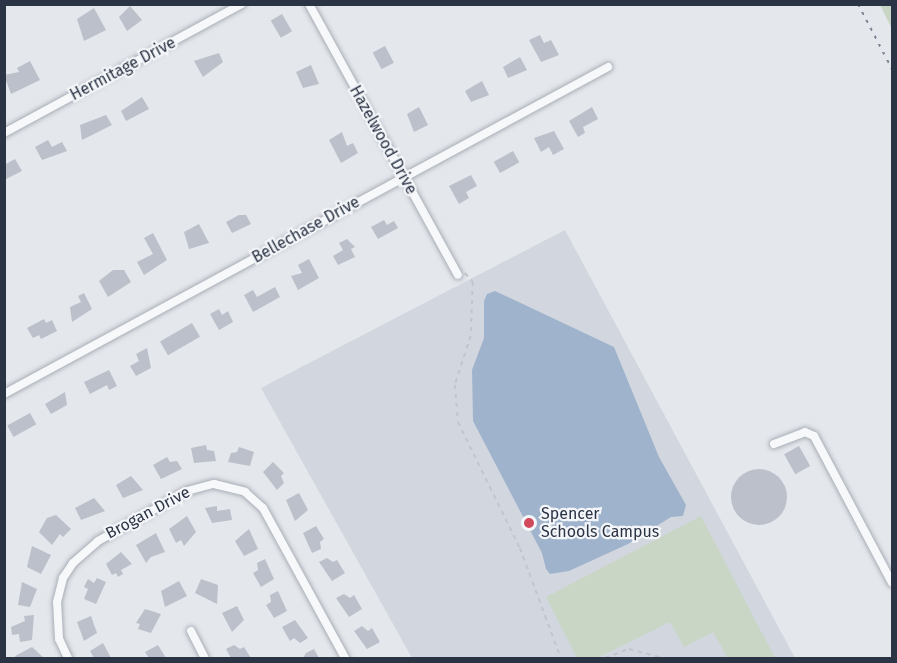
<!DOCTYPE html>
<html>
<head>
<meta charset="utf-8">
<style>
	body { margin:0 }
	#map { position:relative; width:897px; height:663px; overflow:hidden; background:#e4e7ec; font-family:"Fira Sans",sans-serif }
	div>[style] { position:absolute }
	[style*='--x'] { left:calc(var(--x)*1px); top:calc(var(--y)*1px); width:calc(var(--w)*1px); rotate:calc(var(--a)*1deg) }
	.built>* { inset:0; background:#d2d6de }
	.green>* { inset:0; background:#c9d6c5 }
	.water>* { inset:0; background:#9fb4cc }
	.building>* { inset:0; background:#bbc0ca; transform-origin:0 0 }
	.round { border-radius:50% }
	.path>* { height:1.5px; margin-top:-0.75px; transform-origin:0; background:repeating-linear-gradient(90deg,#c2c5cb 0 4.5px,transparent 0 9px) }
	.roads { filter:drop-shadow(0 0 2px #a9aeb7) drop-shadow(0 0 2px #a9aeb7) }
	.minor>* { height:8px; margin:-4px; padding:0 4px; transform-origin:4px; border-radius:4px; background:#f7f8fa }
	.rail>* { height:2px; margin-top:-1px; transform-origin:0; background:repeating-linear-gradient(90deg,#7d8696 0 3px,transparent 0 9px) }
	.dots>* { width:16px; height:16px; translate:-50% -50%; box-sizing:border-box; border:3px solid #f4f6f9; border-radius:50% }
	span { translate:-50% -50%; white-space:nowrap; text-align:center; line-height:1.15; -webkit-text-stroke:4.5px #f4f6f9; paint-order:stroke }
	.street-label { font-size:16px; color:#2b3445 }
	.poi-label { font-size:16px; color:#2b3445 }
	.left { translate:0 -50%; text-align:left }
	.frame { position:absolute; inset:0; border:6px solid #2b3445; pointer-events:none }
</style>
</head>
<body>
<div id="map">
	<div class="built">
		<div style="clip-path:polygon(565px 230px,795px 658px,412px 658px,261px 388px)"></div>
	</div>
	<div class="green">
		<div style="clip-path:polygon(880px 5px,892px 5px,892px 29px)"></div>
		<div style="clip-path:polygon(701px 516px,775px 658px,728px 658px,713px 632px,684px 647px,670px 622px,597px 658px,577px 658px,546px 597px)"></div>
	</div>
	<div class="water">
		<div style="clip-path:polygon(495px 291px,614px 347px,659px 457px,686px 505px,683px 516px,671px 517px,628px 544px,569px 571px,550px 574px,546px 569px,542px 553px,473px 421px,472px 370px,484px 338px,484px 301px,487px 294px)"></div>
	</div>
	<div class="building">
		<div style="clip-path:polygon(130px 6px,142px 20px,127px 31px,119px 17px)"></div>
		<div style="clip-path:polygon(94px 8px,106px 30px,84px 41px,77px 19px)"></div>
		<div style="left:282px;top:14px;width:20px;height:13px;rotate:60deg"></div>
		<div style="clip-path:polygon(540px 35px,544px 43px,551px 40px,559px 55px,541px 62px,529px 40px)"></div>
		<div style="left:385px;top:46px;width:19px;height:14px;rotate:62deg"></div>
		<div style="clip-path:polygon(219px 53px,223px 62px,203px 77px,194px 61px)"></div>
		<div style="clip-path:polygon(520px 57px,527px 70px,508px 78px,503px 67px)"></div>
		<div style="clip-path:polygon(30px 61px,40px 80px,11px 94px,4px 75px,19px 72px,17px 68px)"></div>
		<div style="clip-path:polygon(311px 65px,319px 84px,303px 88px,296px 72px)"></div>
		<div style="clip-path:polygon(482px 81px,489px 95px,471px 102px,465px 91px)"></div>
		<div style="clip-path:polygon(142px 97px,149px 109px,126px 121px,121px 111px)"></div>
		<div style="clip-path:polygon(419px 107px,428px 125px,414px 132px,407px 114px)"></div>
		<div style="clip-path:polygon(592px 107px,598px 119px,583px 127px,585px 133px,578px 137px,569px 121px)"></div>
		<div style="clip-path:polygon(106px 115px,112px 125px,82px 140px,80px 125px)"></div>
		<div style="clip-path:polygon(554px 131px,564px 149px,553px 155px,549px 147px,541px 152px,534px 138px)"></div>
		<div style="clip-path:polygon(342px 132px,347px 146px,353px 143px,358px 153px,341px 163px,329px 140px)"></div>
		<div style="clip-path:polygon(48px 140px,52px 147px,62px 142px,67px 151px,42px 160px,35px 147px)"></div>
		<div style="left:513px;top:151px;width:13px;height:22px;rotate:61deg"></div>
		<div style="clip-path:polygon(15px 159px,22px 171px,4px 180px,4px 165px)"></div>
		<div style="clip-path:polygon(471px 175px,477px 186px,466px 192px,469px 198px,459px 204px,449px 186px)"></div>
		<div style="clip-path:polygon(239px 215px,246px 215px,251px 224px,232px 233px,226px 222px)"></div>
		<div style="clip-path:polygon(384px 220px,387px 225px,394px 221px,398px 228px,378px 239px,371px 227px)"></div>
		<div style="clip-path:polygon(199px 224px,209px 243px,189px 249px,184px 232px)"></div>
		<div style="clip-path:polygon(153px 233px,167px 260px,144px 275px,137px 262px,153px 254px,144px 238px)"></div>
		<div style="clip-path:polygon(347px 239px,355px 247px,351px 249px,355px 257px,338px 265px,333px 256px,343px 250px,339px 243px)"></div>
		<div style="clip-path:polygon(309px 259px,319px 278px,298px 290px,291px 276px,302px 273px,298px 265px)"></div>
		<div style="clip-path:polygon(113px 270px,124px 270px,131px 282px,108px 297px,99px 281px)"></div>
		<div style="clip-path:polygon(275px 287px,280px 297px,253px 312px,244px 295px,253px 290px,257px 297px)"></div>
		<div style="clip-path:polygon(84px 293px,92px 309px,72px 322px,70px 307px,81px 302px,78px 296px)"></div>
		<div style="clip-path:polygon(219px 309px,222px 315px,228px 311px,233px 322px,219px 330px,210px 314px)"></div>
		<div style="clip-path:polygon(44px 319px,46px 323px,52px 320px,57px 331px,41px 339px,39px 335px,33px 338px,27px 328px)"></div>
		<div style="left:192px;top:323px;width:16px;height:37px;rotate:60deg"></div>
		<div style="clip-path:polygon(147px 348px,151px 368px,136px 376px,130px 366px,139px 361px,136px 354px)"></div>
		<div style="clip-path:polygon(109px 370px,117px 386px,109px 390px,107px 385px,90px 394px,84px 382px)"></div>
		<div style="clip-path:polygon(65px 392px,67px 405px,51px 414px,45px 404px)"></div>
		<div style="left:30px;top:413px;width:13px;height:26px;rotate:61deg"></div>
		<div style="clip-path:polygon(206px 445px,207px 450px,214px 451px,216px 461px,194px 463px,191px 448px)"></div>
		<div style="left:799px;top:446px;width:23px;height:17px;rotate:61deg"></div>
		<div style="clip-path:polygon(239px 447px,254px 452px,250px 466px,228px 462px,231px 453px,237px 452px)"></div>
		<div style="clip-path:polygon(167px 457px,170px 462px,177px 461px,182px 469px,161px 479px,153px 465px)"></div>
		<div style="clip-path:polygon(273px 462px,284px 473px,281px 476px,284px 483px,277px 490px,263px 472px)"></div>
		<div class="round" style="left:731px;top:469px;width:56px;height:56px"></div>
		<div style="clip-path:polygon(131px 476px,143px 490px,123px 498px,116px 485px)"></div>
		<div style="clip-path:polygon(299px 493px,308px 510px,295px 521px,286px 500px)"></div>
		<div style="clip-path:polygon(94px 498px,105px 511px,81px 520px,75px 508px)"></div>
		<div style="clip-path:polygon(217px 506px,217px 511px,230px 509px,232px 520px,212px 523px,205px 508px)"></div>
		<div style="clip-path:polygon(56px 515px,71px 529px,63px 537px,60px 534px,52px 545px,39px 532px,47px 518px)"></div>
		<div style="clip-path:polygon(187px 516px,196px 532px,184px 546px,181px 540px,176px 543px,169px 529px)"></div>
		<div style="clip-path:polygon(316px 526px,324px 539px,320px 542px,321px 549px,312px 553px,303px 533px)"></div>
		<div style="clip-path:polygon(249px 529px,258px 549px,244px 556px,235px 541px)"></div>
		<div style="clip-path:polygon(156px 533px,165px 552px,151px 557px,146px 563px,136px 545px)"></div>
		<div style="clip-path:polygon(32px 546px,51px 555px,41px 574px,27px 567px)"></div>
		<div style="clip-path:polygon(121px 552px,132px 564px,121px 570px,123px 574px,118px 577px,116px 573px,112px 575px,106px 564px)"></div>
		<div style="clip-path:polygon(327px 558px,333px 562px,337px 560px,345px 573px,332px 581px,319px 562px)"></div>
		<div style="clip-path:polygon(265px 559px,274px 579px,261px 587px,253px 573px,258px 570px,257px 563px)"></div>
		<div style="clip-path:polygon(97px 578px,106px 582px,96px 604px,84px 599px,88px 589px,84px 587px,88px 579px,94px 583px)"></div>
		<div style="clip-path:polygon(201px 579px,218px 585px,217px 604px,195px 593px)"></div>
		<div style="clip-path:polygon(179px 581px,187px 596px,165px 607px,161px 591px)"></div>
		<div style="clip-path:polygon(22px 582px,37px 589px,30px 607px,18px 605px)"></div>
		<div style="clip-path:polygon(278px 591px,287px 611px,274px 618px,266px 605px,271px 602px,270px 595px)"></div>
		<div style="clip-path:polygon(344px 594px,350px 598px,354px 595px,362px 609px,349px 617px,336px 598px)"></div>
		<div style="clip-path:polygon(237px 606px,244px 620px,232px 632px,222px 613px)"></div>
		<div style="clip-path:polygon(145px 609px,161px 614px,151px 633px,138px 629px,140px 624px,136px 623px)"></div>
		<div style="clip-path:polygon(34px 615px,32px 640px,20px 642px,19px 634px,12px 635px,11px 627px,25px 621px,24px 616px)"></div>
		<div style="clip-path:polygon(91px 616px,97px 633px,84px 641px,77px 622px)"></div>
		<div style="clip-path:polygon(295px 620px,308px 638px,300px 643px,294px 638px,290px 641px,282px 627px)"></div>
		<div style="clip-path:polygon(362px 626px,368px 631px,372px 628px,380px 642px,367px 649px,354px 631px)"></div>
		<div style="clip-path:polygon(103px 643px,111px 658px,94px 658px,90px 651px)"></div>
		<div style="clip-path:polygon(158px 645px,166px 658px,149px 658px,145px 652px)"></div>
		<div style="clip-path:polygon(234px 645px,240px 649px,244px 647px,251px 658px,231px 658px,226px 649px)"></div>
		<div style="clip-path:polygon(32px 647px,44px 658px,16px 658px,15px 656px)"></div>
		<div style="clip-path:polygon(314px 649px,319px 658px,303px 658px,306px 653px)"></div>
	</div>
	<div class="path">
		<div style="--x:465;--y:273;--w:12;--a:48"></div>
		<div style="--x:473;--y:282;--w:54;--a:92.1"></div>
		<div style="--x:471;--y:336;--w:52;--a:108.1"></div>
		<div style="--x:455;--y:385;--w:37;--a:85"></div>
		<div style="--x:458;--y:422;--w:140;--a:63.8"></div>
		<div style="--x:520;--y:548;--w:117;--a:69.6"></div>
		<div style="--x:605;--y:658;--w:26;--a:-21"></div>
		<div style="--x:629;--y:649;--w:35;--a:15"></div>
	</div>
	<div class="roads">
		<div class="minor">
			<div style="--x:309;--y:4;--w:309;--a:61.2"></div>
			<div style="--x:4;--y:133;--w:271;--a:-28.5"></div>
			<div style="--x:4;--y:394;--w:687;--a:-28.43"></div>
			<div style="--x:774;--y:444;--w:33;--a:-21"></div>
			<div style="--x:805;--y:432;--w:10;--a:24"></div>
			<div style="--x:814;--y:436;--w:166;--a:62"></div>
			<div style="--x:191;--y:631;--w:30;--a:63"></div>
			<div style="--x:68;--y:658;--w:21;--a:-115"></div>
			<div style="--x:59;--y:639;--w:37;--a:-93"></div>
			<div style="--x:57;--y:602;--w:25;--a:-76"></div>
			<div style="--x:63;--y:578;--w:18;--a:-56"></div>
			<div style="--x:73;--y:563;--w:33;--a:-41"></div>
			<div style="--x:98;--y:541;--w:102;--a:-29.3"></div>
			<div style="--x:187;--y:491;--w:28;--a:-15"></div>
			<div style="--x:214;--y:484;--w:32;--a:14"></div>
			<div style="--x:245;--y:492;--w:24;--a:42"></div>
			<div style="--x:263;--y:508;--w:171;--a:61.3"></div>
		</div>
	</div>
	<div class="rail">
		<div style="--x:858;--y:4;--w:73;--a:62.4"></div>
	</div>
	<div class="dots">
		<div style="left:529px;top:523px;background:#d1495b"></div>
	</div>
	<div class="street-label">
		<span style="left:123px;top:69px;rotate:-28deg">Hermitage Drive</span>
		<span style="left:383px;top:140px;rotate:61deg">Hazelwood Drive</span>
		<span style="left:306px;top:230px;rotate:-29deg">Bellechase Drive</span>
		<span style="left:148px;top:513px;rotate:-28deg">Brogan Drive</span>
	</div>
	<div class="poi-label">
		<span class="left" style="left:541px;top:523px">Spencer<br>Schools Campus</span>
	</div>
	<div class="frame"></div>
</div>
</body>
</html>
